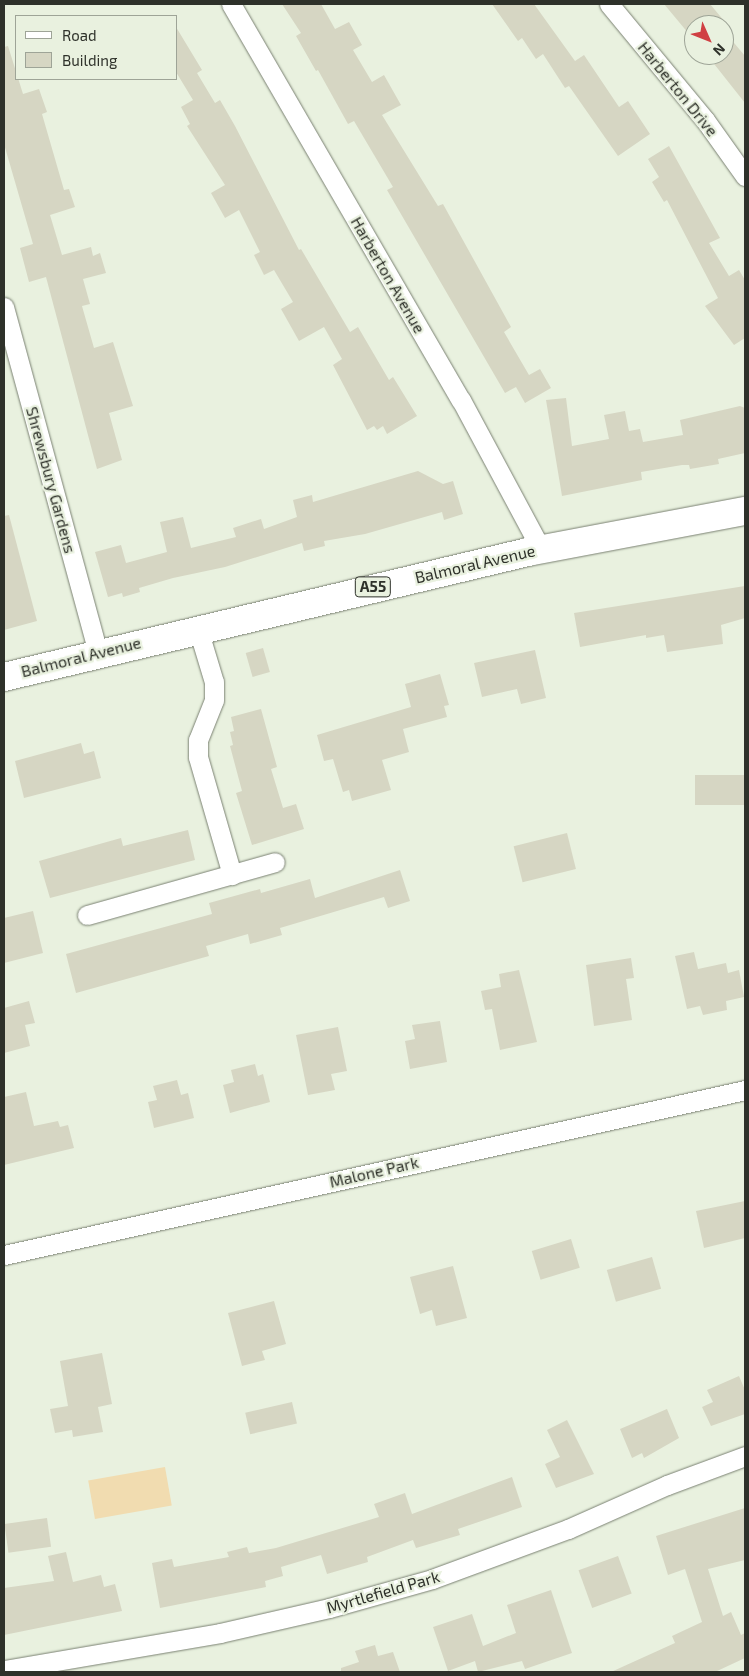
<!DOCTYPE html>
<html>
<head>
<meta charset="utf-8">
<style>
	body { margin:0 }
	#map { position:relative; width:749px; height:1676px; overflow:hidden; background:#e9f1df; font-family:"Exo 2",sans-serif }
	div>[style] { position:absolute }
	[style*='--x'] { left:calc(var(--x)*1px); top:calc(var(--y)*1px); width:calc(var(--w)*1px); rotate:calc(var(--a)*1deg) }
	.green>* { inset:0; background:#f1dcb0; transform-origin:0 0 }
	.building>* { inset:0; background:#d6d6c3; transform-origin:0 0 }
	.roads { filter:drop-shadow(0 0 1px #7a8172) drop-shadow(0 0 1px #7a8172) }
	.minor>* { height:19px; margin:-9.5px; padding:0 9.5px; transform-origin:9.5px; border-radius:9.5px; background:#fff }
	.trunk>* { height:28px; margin:-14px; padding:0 14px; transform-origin:14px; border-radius:14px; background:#fff }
	span { translate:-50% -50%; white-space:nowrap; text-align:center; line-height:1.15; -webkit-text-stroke:4.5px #e9f1df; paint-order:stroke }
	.shield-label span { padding:1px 4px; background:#e9f1df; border:1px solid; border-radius:4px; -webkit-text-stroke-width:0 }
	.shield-label { font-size:15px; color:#2e312a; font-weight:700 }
	.street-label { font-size:16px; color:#2e312a }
	.frame { position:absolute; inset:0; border:5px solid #2e312a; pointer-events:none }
	.legend { position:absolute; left:15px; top:15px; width:162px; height:65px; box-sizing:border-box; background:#e9f1df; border:1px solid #9ea497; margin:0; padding:6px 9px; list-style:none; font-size:15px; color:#2e312a }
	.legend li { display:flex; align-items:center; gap:10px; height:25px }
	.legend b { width:25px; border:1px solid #9ea497 }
	.north { position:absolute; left:684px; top:15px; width:50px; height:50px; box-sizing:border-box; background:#e9f1df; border:1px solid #9ea497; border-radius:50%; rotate:134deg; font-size:14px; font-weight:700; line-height:20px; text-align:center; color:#2e312a }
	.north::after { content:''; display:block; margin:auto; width:18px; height:22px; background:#d04043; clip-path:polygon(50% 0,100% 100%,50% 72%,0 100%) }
</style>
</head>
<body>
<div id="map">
	<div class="green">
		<div style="left:165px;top:1467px;width:39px;height:78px;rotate:80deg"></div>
	</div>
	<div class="building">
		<div style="clip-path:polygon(282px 4px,321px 4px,335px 29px,349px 22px,362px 45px,353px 50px,372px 82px,384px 75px,401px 105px,382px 115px,438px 206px,443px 204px,511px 327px,504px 332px,529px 375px,540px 369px,551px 388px,525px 403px,516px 387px,505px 393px,387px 190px,393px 187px,354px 121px,348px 124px,318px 70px,316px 71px,296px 36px,301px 33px)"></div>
		<div style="clip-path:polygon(492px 4px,534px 4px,575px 61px,584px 55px,619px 107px,628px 101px,650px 134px,618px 156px,569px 86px,565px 88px,543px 54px,536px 59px,522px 38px,518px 41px)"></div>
		<div style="clip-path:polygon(664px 4px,710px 4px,725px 22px,722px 25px,694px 25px,694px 40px)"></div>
		<div style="clip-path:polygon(176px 27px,202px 70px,197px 73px,215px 103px,220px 100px,235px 126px,299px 250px,301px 249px,350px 332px,358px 327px,389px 380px,393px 377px,417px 416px,387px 434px,383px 426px,377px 430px,374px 426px,367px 430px,333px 365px,342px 359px,324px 327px,299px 341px,281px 309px,293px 302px,274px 270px,264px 275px,254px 255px,260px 252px,239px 210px,225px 218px,211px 193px,225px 185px,187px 126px,190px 124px,181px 107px,193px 100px,176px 72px)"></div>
		<div style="clip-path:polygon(724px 31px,745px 56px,745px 103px,707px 55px,724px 55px)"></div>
		<div style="clip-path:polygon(8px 46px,23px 94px,39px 89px,47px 112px,42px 114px,64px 190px,69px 189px,75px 207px,50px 215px,62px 255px,91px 247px,93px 256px,100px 253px,106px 273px,83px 279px,90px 304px,82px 306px,94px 348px,113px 342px,133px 406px,109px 413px,122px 460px,97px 469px,46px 277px,29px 282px,20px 248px,33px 244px,4px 144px,4px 47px)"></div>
		<div style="clip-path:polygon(669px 146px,720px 238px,709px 243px,729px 276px,739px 270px,745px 280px,745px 338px,734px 345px,705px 306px,718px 298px,667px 200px,664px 202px,652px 182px,659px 177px,648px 159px)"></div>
		<div style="clip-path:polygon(566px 398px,572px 446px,609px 439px,604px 415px,625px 411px,629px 431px,640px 429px,643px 442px,683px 435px,680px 420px,740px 406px,745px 408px,745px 453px,718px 459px,719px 464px,690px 469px,689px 465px,682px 465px,641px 472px,642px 480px,562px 496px,546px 400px)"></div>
		<div style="clip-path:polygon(418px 471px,443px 484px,453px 481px,463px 514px,444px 520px,442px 512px,365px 534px,324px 541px,325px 546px,304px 551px,302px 543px,225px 567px,173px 578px,139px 588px,140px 592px,123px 597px,122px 593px,108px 597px,95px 552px,121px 545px,126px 563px,167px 552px,160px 522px,183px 517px,191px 548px,236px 537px,233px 528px,261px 519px,264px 529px,297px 517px,293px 500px,312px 495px,313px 502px)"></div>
		<div style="clip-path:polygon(9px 515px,37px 621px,4px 630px,4px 516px)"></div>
		<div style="clip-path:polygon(745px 586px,745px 618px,721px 625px,723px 644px,667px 652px,664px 635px,646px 638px,646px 635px,580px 647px,574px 613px)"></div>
		<div style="left:263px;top:648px;width:25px;height:18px;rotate:74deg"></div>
		<div style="clip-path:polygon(535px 650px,546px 698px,521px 704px,517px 689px,482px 697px,474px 663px)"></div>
		<div style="clip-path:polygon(440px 674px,449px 705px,444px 706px,447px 717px,403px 729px,409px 752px,382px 760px,391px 790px,352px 801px,349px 790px,343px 792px,333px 759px,324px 761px,317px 735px,411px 707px,405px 684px)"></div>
		<div style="clip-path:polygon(261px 709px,277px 767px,271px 769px,283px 808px,296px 804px,304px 829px,252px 845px,236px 793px,242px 791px,230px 746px,233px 745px,230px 732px,234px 731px,231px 717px)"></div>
		<div style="clip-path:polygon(81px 743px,84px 754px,94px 751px,101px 778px,24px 798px,15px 761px)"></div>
		<div style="left:745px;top:775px;width:30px;height:50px;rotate:90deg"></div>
		<div style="clip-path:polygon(188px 830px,195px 860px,50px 898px,39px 861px,121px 838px,123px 846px)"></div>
		<div style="left:567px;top:833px;width:37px;height:55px;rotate:76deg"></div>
		<div style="clip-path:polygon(400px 870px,410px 901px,388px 908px,384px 897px,280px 928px,282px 935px,250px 944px,248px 934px,206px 946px,209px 956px,76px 993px,66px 954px,212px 914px,209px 903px,260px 889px,261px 893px,310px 879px,315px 898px)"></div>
		<div style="clip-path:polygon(33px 911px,43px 953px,4px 963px,4px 918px)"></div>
		<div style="clip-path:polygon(694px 952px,698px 969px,726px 963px,728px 973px,739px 970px,744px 997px,726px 1001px,727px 1010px,703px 1015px,700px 1006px,687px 1009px,675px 956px)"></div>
		<div style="clip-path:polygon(631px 958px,634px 978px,626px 979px,632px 1020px,594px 1026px,586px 965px)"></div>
		<div style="clip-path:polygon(519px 970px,537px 1042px,500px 1050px,492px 1009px,485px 1010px,481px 991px,501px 987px,499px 974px)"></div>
		<div style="clip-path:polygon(29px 1001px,35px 1023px,25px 1025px,30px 1046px,4px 1053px,4px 1008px)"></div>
		<div style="clip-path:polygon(440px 1021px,447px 1062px,410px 1069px,405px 1041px,415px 1039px,412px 1025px)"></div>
		<div style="clip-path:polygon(338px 1027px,347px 1071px,331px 1074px,335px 1090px,308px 1095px,296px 1035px)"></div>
		<div style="clip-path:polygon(255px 1064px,258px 1076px,263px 1074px,270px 1102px,230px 1113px,223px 1085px,234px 1082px,231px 1070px)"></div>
		<div style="clip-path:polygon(177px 1080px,181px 1095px,188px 1093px,194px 1118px,154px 1128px,148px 1102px,157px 1100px,153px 1086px)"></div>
		<div style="clip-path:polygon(26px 1092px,34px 1126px,58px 1121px,60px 1127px,68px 1125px,74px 1148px,4px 1165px,4px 1097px)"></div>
		<div style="clip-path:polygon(745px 1201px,745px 1238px,704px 1248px,696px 1211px)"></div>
		<div style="left:571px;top:1239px;width:30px;height:41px;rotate:73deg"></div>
		<div style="left:652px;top:1257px;width:33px;height:47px;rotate:74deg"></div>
		<div style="clip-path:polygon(453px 1266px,467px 1318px,436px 1326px,432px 1310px,420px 1314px,410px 1277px)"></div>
		<div style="clip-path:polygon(274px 1301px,286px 1344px,262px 1351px,265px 1360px,242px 1366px,228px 1313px)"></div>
		<div style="clip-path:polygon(102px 1353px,112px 1404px,98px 1407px,103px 1432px,73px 1437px,72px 1430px,55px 1433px,50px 1409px,68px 1406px,60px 1361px)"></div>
		<div style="clip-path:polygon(739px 1376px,745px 1390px,745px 1414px,711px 1426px,702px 1407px,713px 1402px,707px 1390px)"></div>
		<div style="left:292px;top:1402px;width:22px;height:48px;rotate:77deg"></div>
		<div style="clip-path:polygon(667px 1409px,679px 1438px,644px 1458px,642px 1453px,632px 1458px,620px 1429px)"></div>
		<div style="clip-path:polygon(567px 1420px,594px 1474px,556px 1488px,545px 1464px,560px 1457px,547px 1430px)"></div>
		<div style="clip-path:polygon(512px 1477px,522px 1507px,458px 1529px,460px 1535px,416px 1548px,413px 1540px,367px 1557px,368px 1562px,327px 1574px,321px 1555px,281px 1567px,283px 1576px,265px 1581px,266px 1587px,160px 1608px,152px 1563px,172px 1559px,174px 1567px,229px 1557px,227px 1552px,247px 1547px,249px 1553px,276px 1548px,379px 1517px,374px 1504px,405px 1493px,412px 1514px)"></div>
		<div style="clip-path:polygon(745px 1508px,745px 1560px,708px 1569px,723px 1616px,731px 1612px,741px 1635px,745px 1633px,745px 1658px,715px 1672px,611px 1672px,675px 1643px,672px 1636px,702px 1622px,685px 1569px,668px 1575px,656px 1536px)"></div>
		<div style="left:47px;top:1518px;width:29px;height:43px;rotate:82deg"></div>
		<div style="clip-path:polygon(66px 1552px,73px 1582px,101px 1575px,104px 1587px,115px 1584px,122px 1611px,4px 1635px,4px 1588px,54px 1581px,48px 1556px)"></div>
		<div style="left:618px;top:1556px;width:40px;height:42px;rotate:70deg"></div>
		<div style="clip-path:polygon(551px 1590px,572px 1653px,525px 1669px,522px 1661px,478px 1672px,475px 1661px,448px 1671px,433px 1627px,472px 1614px,483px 1646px,516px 1633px,507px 1605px)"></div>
		<div style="clip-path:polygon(375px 1645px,378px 1656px,393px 1652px,400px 1672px,341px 1672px,341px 1668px,359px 1662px,355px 1651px)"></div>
	</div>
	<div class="roads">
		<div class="minor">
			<div style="--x:231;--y:4;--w:458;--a:59.9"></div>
			<div style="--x:461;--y:400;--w:169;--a:61.8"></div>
			<div style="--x:609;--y:4;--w:151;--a:50.4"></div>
			<div style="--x:705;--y:120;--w:69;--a:54.5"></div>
			<div style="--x:4;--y:307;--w:359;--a:74.8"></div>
			<div style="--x:198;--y:629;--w:55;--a:73.2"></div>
			<div style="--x:214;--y:682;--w:18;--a:90"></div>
			<div style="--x:214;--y:700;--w:43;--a:111.8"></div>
			<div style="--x:198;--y:740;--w:17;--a:90"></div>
			<div style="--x:198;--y:757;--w:123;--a:73.9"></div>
			<div style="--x:87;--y:915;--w:195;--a:-15.7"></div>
			<div style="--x:4;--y:1255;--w:759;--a:-12.55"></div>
			<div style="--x:4;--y:1670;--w:219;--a:-9.7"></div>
			<div style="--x:220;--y:1633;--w:112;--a:-12.9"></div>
			<div style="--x:329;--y:1608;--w:107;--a:-15.7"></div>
			<div style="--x:432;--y:1579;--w:145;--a:-20.2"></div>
			<div style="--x:568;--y:1529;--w:108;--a:-24"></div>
			<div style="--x:667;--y:1485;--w:83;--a:-20.4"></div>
		</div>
		<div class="trunk">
			<div style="--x:4;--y:677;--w:539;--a:-13.42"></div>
			<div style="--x:528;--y:552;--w:221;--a:-10.7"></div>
		</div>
	</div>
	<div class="shield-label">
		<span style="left:373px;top:587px">A55</span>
	</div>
	<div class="street-label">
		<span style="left:678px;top:89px;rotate:51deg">Harberton Drive</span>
		<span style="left:388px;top:275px;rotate:60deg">Harberton Avenue</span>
		<span style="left:51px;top:480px;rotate:75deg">Shrewsbury Gardens</span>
		<span style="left:475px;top:564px;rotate:-13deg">Balmoral Avenue</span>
		<span style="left:81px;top:657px;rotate:-14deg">Balmoral Avenue</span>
		<span style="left:374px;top:1172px;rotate:-13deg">Malone Park</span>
		<span style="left:383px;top:1592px;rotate:-16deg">Myrtlefield Park</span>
	</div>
	<div class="frame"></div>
	<ul class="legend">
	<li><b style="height:6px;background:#fff"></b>Road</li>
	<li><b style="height:14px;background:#d6d6c3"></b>Building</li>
	</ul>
	<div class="north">N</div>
</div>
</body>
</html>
